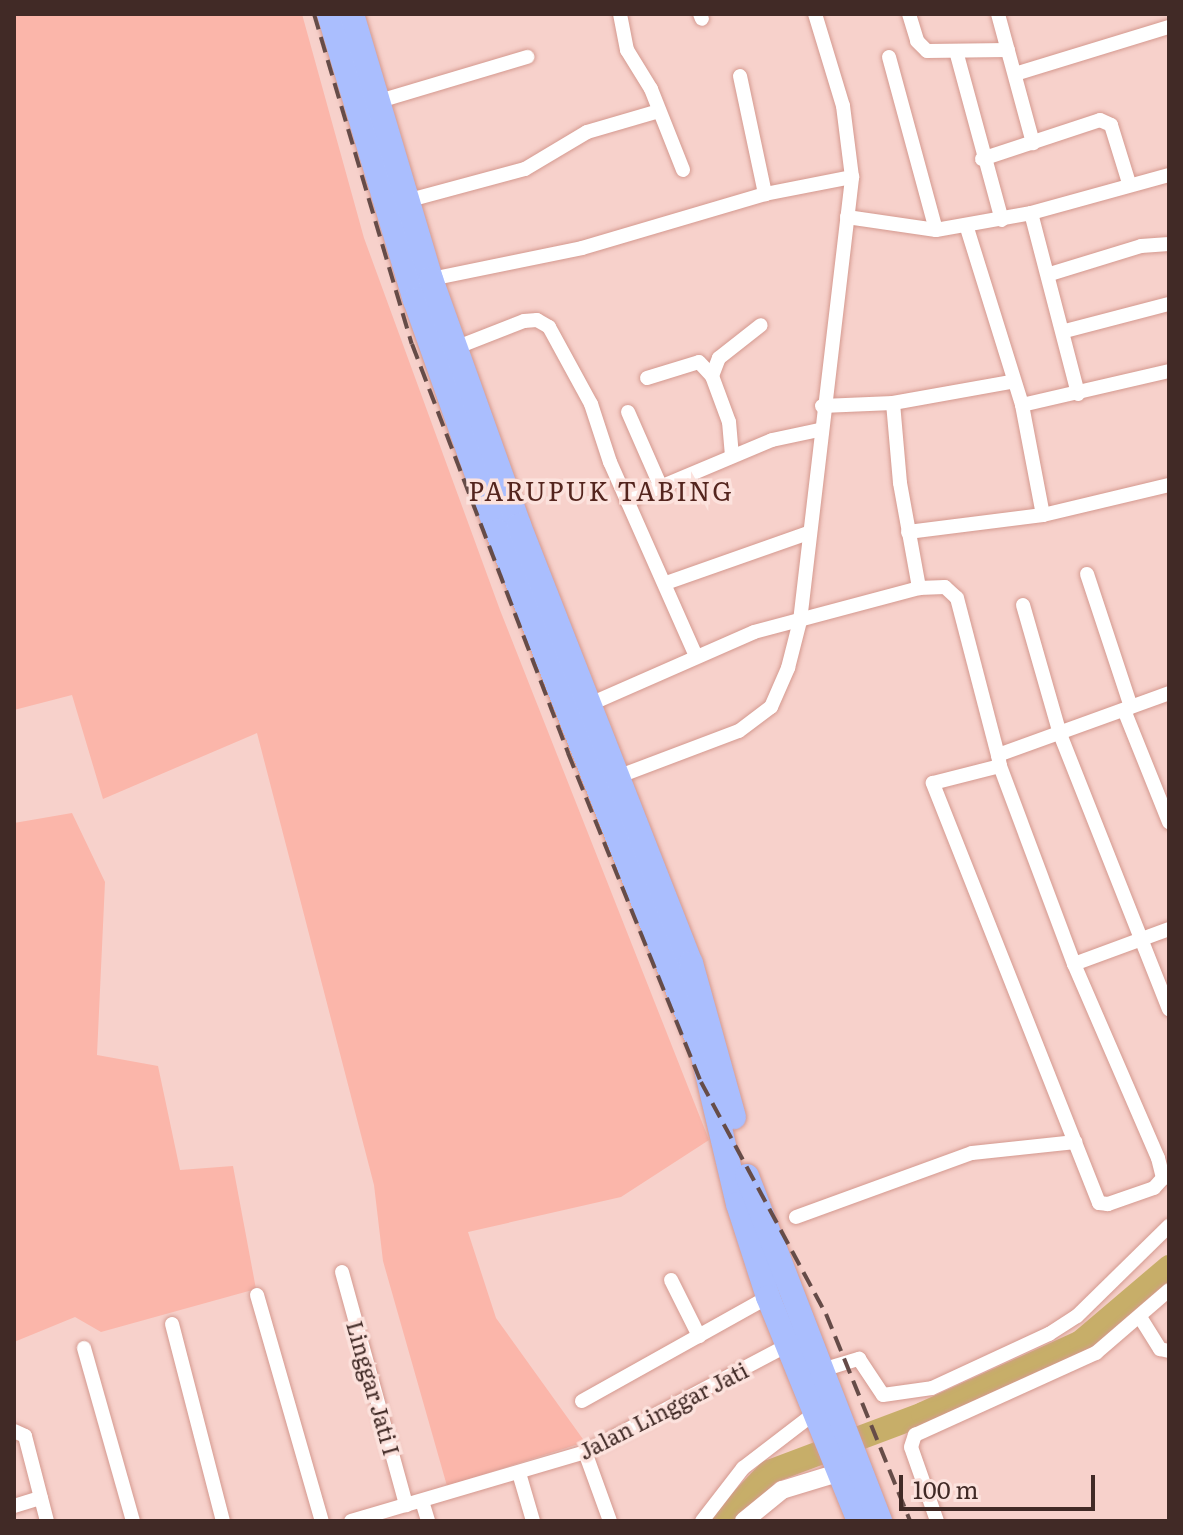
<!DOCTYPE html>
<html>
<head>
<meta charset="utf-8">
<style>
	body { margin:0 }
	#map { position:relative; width:1183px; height:1535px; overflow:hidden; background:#f7d1cb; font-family:Literata,serif }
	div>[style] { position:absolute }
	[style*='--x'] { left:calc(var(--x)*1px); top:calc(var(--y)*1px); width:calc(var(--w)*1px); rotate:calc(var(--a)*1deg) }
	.green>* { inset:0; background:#fbb6aa }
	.river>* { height:24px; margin:-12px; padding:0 12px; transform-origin:12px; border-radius:12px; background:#c7ae69 }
	.roads { filter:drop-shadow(0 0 2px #d4998f) drop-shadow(0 0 2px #d4998f) }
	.minor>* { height:14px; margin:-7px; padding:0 7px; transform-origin:7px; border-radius:7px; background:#fff }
	.tertiary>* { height:18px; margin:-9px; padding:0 9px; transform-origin:9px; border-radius:9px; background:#fff }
	.trunk>* { height:24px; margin:-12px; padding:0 12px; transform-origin:12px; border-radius:12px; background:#aabefe }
	.rail>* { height:4px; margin-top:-2px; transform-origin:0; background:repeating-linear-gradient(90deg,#664c48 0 16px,transparent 0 24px) }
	span { translate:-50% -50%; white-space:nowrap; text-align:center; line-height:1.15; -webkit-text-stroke:7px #fce2dd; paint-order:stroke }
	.street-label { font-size:22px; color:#412a26 }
	.quarter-label { font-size:26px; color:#54251e; letter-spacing:2px }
	.frame { position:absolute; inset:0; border:16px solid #412a26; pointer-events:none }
	.scale { position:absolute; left:899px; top:1475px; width:196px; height:36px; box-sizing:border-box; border:4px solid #412a26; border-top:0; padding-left:10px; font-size:24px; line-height:28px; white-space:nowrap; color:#412a26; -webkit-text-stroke:6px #fce2dd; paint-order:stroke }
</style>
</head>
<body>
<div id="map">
	<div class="green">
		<div style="clip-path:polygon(14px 14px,302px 14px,364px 238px,500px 610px,709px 1140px,621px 1197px,468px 1232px,496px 1318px,585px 1442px,447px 1486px,383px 1261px,374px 1185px,257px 733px,103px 799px,72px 695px,14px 710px)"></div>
		<div style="clip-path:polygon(72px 813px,105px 882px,97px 1055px,158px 1066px,180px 1170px,233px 1166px,256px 1289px,101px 1332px,75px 1317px,14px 1342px,14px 823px)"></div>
	</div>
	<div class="river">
		<div style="--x:722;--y:1521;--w:68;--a:-46.2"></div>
		<div style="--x:769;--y:1472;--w:165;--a:-20.6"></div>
		<div style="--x:923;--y:1414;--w:174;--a:-24.5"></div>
		<div style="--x:1081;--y:1342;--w:116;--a:-40.4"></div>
	</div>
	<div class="roads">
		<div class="minor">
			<div style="--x:620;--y:14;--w:37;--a:79"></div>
			<div style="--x:627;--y:50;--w:46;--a:58.4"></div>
			<div style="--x:651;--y:89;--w:87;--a:68.4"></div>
			<div style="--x:700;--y:14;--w:5;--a:68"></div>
			<div style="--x:909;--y:14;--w:28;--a:73"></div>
			<div style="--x:917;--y:41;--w:14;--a:45"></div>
			<div style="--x:927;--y:51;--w:81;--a:-0.7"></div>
			<div style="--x:998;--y:14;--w:134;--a:74.8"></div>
			<div style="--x:956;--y:51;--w:175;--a:74.8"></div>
			<div style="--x:889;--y:57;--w:179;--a:74.8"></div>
			<div style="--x:936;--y:230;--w:97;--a:-10.1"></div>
			<div style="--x:1031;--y:213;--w:143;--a:-15.4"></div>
			<div style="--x:1015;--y:74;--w:161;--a:-17"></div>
			<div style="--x:740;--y:76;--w:121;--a:78"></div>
			<div style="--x:376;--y:102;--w:158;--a:-16.6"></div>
			<div style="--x:982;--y:159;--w:124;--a:-18.3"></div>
			<div style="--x:1100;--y:120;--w:12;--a:24"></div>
			<div style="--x:1111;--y:125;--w:61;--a:72.8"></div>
			<div style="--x:406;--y:201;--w:123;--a:-15.1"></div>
			<div style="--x:525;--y:169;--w:72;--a:-30.8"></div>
			<div style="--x:587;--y:132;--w:75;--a:-16.3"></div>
			<div style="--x:1031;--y:213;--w:187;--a:75.4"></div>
			<div style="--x:847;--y:217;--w:90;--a:8.3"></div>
			<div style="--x:967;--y:228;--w:185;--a:72.7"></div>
			<div style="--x:1022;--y:405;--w:112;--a:79.2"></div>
			<div style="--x:1050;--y:274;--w:95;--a:-17.1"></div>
			<div style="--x:1141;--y:246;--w:28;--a:-4"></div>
			<div style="--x:431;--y:279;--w:154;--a:-11.6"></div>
			<div style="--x:582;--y:248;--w:191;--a:-16.4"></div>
			<div style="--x:765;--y:194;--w:89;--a:-11.1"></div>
			<div style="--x:1065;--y:331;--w:107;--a:-14.6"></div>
			<div style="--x:455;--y:348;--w:74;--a:-21.4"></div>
			<div style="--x:524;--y:321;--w:13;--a:-4"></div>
			<div style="--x:537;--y:320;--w:14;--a:30"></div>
			<div style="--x:549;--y:327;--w:88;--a:61.4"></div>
			<div style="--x:591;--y:404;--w:61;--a:71.9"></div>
			<div style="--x:610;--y:462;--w:212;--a:66.1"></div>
			<div style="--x:647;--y:378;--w:54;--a:-17.1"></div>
			<div style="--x:699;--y:362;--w:19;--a:47"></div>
			<div style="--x:893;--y:403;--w:80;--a:85"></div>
			<div style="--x:900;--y:483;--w:107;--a:79.7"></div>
			<div style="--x:1022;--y:405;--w:151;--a:-13"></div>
			<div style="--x:822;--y:406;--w:71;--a:-2.4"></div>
			<div style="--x:893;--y:403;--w:120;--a:-10.1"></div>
			<div style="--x:628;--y:412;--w:82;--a:66.3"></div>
			<div style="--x:732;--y:456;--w:34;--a:-95"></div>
			<div style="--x:729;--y:422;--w:49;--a:-110.3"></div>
			<div style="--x:712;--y:376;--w:19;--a:-69"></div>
			<div style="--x:719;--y:358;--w:53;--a:-38.2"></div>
			<div style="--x:627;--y:501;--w:157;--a:-22.8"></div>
			<div style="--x:772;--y:440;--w:48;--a:-12"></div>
			<div style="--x:908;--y:532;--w:136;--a:-7.2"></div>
			<div style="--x:1043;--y:515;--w:130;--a:-13.4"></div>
			<div style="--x:1087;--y:574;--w:140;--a:71.7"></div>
			<div style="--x:666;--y:583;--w:151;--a:-19.4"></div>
			<div style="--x:1023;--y:605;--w:134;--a:74"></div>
			<div style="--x:1060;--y:734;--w:296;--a:68.4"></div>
			<div style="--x:588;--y:705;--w:181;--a:-23.7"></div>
			<div style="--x:754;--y:632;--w:171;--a:-14.9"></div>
			<div style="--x:919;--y:588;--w:26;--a:-2"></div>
			<div style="--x:945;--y:587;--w:16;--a:43"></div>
			<div style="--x:957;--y:598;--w:162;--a:75.4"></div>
			<div style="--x:1124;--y:710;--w:121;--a:68.1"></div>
			<div style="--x:1000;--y:766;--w:211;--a:69.5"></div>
			<div style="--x:1074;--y:964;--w:211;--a:66.6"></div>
			<div style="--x:1158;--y:1158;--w:21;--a:76"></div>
			<div style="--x:1163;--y:1178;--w:13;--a:132"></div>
			<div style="--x:1154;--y:1188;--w:49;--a:160.8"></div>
			<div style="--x:1108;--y:1204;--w:9;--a:-174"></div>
			<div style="--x:1099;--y:1203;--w:452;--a:-111.6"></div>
			<div style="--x:933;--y:783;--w:69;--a:-14.2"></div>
			<div style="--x:1000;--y:766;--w:11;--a:-100"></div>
			<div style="--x:998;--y:755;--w:182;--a:-19.9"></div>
			<div style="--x:617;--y:777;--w:130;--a:-20.7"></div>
			<div style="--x:739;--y:731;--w:40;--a:-37"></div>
			<div style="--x:771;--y:707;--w:43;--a:-66.4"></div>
			<div style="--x:788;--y:668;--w:49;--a:-75.7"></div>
			<div style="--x:800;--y:621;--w:447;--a:-83.3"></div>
			<div style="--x:852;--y:177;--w:72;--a:-97.2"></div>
			<div style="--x:843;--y:106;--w:96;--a:-106.9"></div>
			<div style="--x:1074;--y:964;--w:101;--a:-20.2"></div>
			<div style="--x:796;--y:1217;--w:187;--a:-20"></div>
			<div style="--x:972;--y:1153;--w:104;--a:-6.1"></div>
			<div style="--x:342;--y:1272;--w:242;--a:74.6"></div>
			<div style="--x:671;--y:1280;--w:63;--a:63.4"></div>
			<div style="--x:257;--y:1295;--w:235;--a:74"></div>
			<div style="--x:1140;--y:1317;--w:38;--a:58"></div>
			<div style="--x:1160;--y:1349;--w:9;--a:13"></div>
			<div style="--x:172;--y:1324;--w:203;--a:75.5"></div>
			<div style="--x:84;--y:1348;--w:180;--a:74.2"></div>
			<div style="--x:822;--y:1370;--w:39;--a:-17"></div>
			<div style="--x:859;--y:1359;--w:43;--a:56.3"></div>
			<div style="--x:883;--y:1395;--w:49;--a:-8.1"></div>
			<div style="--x:932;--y:1388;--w:129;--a:-24.8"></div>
			<div style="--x:1049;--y:1334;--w:33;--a:-33"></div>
			<div style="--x:1077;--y:1316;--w:129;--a:-44.4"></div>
			<div style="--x:582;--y:1401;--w:213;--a:-29.2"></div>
			<div style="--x:14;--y:1431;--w:12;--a:24"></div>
			<div style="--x:25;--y:1436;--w:88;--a:75.5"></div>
			<div style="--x:585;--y:1452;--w:73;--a:70.1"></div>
			<div style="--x:519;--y:1473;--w:50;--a:73.7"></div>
			<div style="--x:422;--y:1501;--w:21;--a:73"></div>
			<div style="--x:14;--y:1506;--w:28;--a:-17"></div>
			<div style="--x:351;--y:1521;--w:244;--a:-16.4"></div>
			<div style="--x:585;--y:1452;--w:229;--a:-27.8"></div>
			<div style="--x:702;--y:1521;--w:67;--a:-52.3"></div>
			<div style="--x:743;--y:1468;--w:92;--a:-37.5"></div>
			<div style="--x:937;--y:1521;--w:78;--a:-109.4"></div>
			<div style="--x:911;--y:1447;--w:13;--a:-72"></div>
			<div style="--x:915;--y:1435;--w:199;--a:-24.4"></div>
			<div style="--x:1096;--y:1353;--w:96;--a:-40.8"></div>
		</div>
		<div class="tertiary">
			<div style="--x:744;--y:1521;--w:49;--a:-39.2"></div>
			<div style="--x:782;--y:1490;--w:62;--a:-17"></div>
		</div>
		<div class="trunk">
			<div style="--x:329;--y:14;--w:299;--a:73.3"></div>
			<div style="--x:415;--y:300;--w:245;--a:70.5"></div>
			<div style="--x:497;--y:531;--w:560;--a:68.52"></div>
			<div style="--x:702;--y:1052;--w:156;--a:76.7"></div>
			<div style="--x:738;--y:1204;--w:98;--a:72.1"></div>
			<div style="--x:768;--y:1297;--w:242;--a:67.9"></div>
			<div style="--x:352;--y:14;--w:277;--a:73.4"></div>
			<div style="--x:431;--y:279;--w:261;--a:70.3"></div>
			<div style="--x:519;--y:525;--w:471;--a:68.6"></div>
			<div style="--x:691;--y:963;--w:160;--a:74.4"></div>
			<div style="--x:747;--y:1176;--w:370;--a:68.9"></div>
		</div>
	</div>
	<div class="rail">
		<div style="--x:314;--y:14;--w:344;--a:73.5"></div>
		<div style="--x:412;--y:344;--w:438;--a:69.1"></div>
		<div style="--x:568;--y:753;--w:355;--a:68"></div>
		<div style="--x:701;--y:1082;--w:264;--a:61.7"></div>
		<div style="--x:826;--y:1314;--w:223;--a:67.9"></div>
	</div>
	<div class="street-label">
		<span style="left:374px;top:1388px;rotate:74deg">Linggar Jati I</span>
		<span style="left:663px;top:1410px;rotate:-27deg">Jalan Linggar Jati</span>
	</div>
	<div class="quarter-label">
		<span style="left:601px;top:490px">PARUPUK TABING</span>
	</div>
	<div class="frame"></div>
	<div class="scale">100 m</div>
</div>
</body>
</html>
